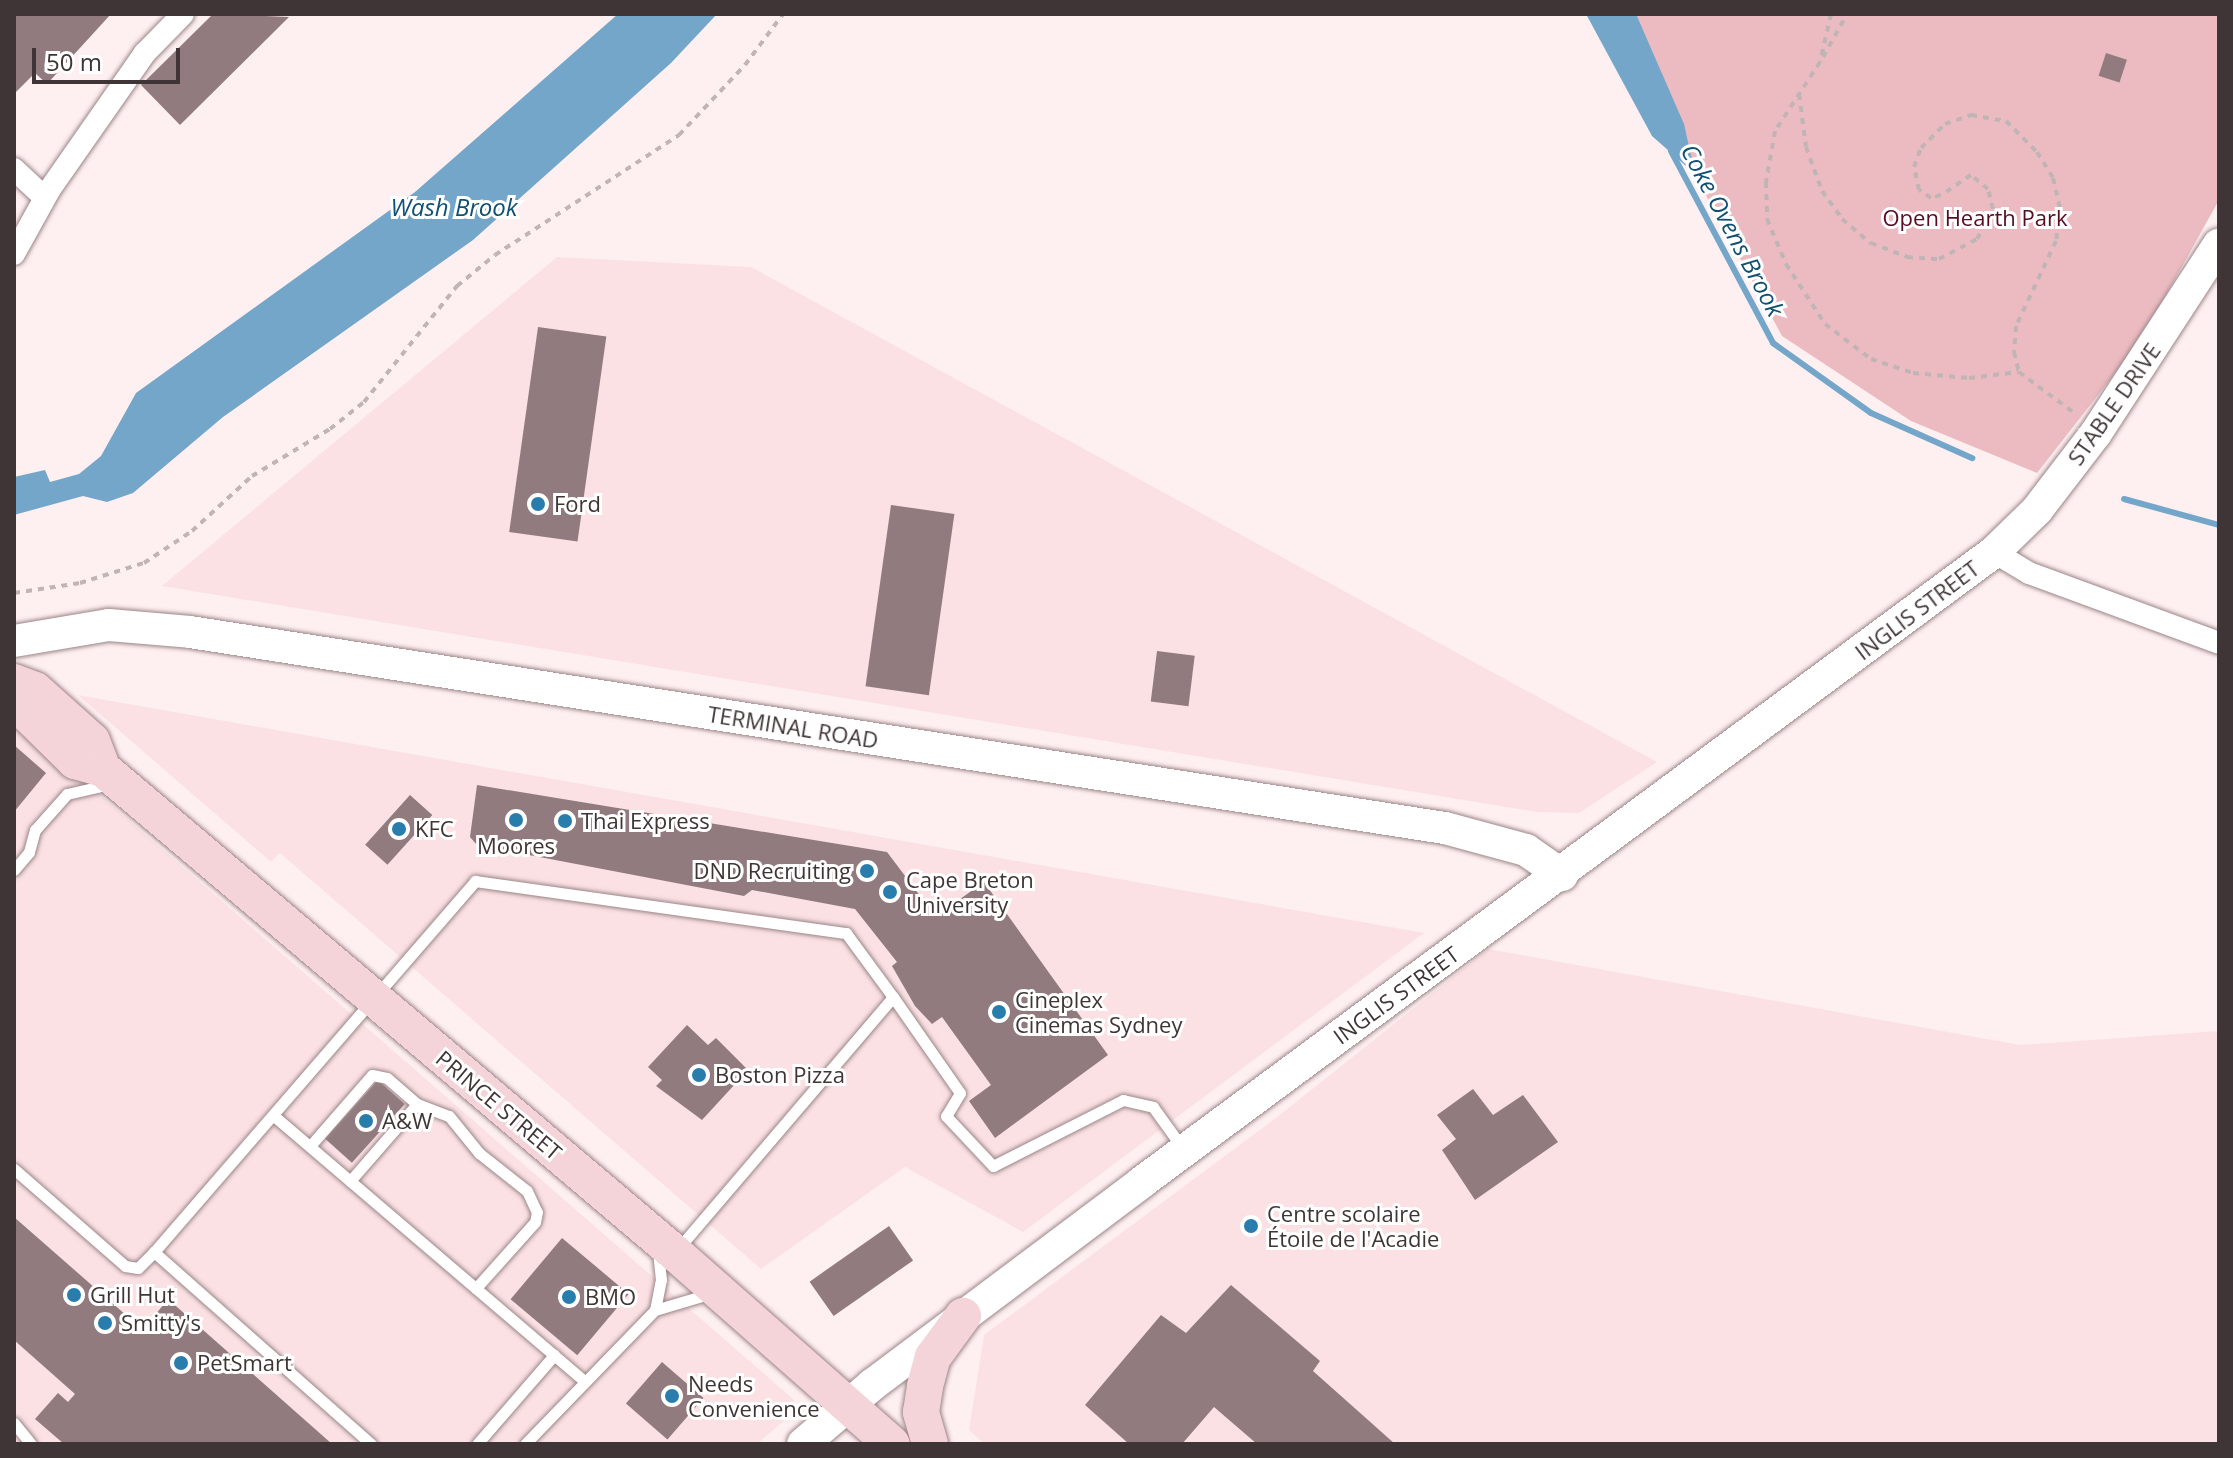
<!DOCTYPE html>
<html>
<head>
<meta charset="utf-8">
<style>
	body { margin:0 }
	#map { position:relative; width:2233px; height:1458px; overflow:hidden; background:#feeff1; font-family:"Open Sans",sans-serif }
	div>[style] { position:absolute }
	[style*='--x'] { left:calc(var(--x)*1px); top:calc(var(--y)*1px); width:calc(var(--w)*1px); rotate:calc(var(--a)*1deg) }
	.built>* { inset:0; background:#fbe1e4 }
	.green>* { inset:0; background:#ebbbc1 }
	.water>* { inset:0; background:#73a6c9 }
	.stream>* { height:6px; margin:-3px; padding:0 3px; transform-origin:3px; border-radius:3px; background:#73a6c9 }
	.building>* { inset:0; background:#917b7e; transform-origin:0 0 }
	.path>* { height:4px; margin-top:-2px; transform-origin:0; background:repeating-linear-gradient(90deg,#c1b4b5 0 6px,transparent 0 12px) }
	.roads { filter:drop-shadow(0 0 2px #9b8587) drop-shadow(0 0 2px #9b8587) }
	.lane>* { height:11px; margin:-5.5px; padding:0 5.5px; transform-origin:5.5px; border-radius:5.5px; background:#fff }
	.street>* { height:22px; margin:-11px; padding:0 11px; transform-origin:11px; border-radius:11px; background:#fff }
	.secondary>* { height:32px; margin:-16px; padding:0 16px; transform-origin:16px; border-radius:16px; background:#fff }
	.primary>* { height:36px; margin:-18px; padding:0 18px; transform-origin:18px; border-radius:18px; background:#f5d4d9 }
	.dots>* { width:22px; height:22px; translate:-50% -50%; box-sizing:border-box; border:4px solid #fff; border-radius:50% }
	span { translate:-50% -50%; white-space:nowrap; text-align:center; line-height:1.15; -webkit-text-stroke:6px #fff; paint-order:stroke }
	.park-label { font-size:22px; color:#560d23 }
	.street-label { font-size:22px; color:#3f3536 }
	.poi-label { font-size:22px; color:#3f3536 }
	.left { translate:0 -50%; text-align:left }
	.right { translate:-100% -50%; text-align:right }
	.water-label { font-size:24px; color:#105072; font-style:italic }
	.frame { position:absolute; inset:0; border:16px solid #3f3536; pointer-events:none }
	.scale { position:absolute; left:32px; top:48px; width:148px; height:36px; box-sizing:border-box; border:4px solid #3f3536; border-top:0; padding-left:10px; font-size:24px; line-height:28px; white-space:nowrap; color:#3f3536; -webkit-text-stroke:6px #fff; paint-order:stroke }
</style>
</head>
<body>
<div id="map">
	<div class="built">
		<div style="clip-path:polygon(557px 257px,751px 267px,1657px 762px,1579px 813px,1537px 812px,162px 586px)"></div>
		<div style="clip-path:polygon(78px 695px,1424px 933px,1023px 1232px,905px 1167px,761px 1269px,280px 853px,271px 862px)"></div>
		<div style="clip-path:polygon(14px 720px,794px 1400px,793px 1413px,757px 1444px,14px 1444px)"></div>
		<div style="clip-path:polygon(1488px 949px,2020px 1045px,2219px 1031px,2219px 1444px,984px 1444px,969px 1430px,984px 1335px,1276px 1118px)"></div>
	</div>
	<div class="green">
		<div style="clip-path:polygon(1608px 14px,2219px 14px,2219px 200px,2141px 340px,2037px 473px,1911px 421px,1782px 336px)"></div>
	</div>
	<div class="water">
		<div style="clip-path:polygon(618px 14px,717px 14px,671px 63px,473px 240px,223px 417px,133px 493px,107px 502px,83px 496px,14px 515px,14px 477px,45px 470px,50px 482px,79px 474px,101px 456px,136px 393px,415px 192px)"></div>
		<div style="clip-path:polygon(1586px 14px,1636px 14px,1684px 124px,1695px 174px,1652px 136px)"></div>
	</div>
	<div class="stream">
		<div style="--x:1671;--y:151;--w:217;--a:62"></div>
		<div style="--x:1773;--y:343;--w:120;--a:35.5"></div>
		<div style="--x:1871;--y:413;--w:111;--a:24"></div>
		<div style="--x:2124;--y:499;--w:98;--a:15.3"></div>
	</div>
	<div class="building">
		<div style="clip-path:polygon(14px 14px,111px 14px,47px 84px,35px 73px,14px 94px)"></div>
		<div style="clip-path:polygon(213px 14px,289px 17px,180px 125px,141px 85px)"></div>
		<div style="left:2106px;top:53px;width:22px;height:24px;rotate:18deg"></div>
		<div style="left:538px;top:327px;width:69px;height:207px;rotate:8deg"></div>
		<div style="left:891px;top:505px;width:64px;height:183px;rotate:8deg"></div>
		<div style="left:1157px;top:651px;width:38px;height:51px;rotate:7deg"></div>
		<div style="clip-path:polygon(14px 745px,46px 773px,14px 812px)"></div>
		<div style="clip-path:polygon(477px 785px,887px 852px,924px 901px,953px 904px,984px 882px,1108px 1055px,995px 1138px,969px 1101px,991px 1085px,942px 1017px,932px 1024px,915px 1006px,892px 966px,897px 962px,855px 909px,752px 890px,744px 896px,477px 845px,470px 837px)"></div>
		<div style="left:410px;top:795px;width:30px;height:67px;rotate:42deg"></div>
		<div style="clip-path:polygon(687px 1025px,708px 1045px,716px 1038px,748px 1070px,702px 1120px,656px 1086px,662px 1080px,648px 1067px)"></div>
		<div style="left:378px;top:1080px;width:36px;height:79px;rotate:42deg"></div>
		<div style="clip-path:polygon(1473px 1089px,1493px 1115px,1523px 1095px,1558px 1142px,1475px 1200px,1442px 1150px,1456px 1139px,1437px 1115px)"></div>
		<div style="clip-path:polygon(14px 1217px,143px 1330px,168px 1299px,332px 1444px,64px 1444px,35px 1419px,58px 1393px,68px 1402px,75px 1394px,14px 1340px)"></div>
		<div style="left:889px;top:1226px;width:42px;height:97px;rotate:55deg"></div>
		<div style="left:562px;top:1238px;width:87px;height:80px;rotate:40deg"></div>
		<div style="clip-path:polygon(1231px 1285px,1320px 1361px,1313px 1371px,1395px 1444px,1257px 1444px,1214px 1407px,1182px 1444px,1129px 1444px,1085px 1405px,1161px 1315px,1186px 1333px)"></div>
		<div style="left:662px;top:1362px;width:55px;height:55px;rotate:41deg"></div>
	</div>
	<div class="path">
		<div style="--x:1831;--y:14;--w:49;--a:102.9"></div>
		<div style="--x:1820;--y:62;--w:82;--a:123.1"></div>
		<div style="--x:1775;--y:131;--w:52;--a:100"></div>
		<div style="--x:1766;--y:182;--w:37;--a:88"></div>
		<div style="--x:1767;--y:219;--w:49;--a:67.1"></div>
		<div style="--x:1786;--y:264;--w:72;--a:57"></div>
		<div style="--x:1825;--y:324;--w:58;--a:37.3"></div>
		<div style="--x:1871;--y:359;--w:44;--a:18.4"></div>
		<div style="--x:1913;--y:373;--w:56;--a:5.1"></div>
		<div style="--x:1969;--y:378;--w:50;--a:-6.8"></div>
		<div style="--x:1823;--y:57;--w:49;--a:-60.8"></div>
		<div style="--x:1799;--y:94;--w:53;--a:82.5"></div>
		<div style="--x:1806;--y:147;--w:47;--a:70"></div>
		<div style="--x:1822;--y:191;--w:34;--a:54"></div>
		<div style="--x:1842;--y:219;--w:38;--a:40"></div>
		<div style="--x:1871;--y:243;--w:39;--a:21"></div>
		<div style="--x:1907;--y:257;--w:32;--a:4"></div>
		<div style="--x:1939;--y:259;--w:43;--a:-27.8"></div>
		<div style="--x:1977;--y:239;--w:34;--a:-62"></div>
		<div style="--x:1993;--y:209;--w:21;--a:-104"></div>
		<div style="--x:1988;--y:189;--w:22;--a:-141"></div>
		<div style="--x:1971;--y:175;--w:36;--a:146"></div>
		<div style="--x:1941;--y:195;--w:10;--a:163"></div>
		<div style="--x:1931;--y:198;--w:14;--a:-146"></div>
		<div style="--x:1919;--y:190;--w:24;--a:-102"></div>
		<div style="--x:1914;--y:167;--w:20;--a:-70"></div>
		<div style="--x:1921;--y:148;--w:34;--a:-45"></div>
		<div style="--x:1945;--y:124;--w:28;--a:-19"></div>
		<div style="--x:1971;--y:115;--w:36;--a:10"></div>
		<div style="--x:2006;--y:121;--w:44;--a:45"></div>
		<div style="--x:2037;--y:152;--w:31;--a:58"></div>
		<div style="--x:2053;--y:178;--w:32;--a:77"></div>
		<div style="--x:2060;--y:209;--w:32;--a:97"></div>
		<div style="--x:2056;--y:241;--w:94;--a:115.2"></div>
		<div style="--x:2016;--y:326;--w:26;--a:94"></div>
		<div style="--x:2014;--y:352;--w:21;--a:76"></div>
		<div style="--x:2019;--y:372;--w:72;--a:36.6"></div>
		<div style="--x:14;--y:593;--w:67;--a:-8.6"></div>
		<div style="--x:80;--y:583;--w:67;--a:-17.4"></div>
		<div style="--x:144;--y:563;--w:58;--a:-33.7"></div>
		<div style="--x:192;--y:531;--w:81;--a:-42.5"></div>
		<div style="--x:252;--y:476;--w:91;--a:-31.1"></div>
		<div style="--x:330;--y:429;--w:43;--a:-38.5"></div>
		<div style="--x:364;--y:402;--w:149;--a:-51.3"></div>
		<div style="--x:457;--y:286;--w:49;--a:-39.2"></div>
		<div style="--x:495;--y:255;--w:220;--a:-33.1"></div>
		<div style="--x:679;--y:135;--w:96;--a:-46.7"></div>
		<div style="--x:745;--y:65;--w:64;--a:-53.3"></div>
	</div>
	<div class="roads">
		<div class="lane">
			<div style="--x:14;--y:870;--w:23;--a:-50"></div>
			<div style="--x:29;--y:852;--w:23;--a:-75"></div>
			<div style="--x:35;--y:830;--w:48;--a:-48.4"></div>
			<div style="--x:67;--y:794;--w:40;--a:-13"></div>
			<div style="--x:893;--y:997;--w:117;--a:55.1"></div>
			<div style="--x:960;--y:1093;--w:27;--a:121"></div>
			<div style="--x:946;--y:1116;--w:69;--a:46.8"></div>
			<div style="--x:993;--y:1166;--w:146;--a:-26.9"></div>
			<div style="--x:1123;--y:1100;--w:31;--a:13"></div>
			<div style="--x:1153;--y:1107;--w:53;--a:54.2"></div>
			<div style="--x:274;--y:1116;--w:409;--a:40.5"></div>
			<div style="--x:310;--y:1146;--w:94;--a:-48.9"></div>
			<div style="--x:372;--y:1075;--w:15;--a:11"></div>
			<div style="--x:387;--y:1078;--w:40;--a:41"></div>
			<div style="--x:14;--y:1169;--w:147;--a:41.1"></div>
			<div style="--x:125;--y:1266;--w:13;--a:9"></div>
			<div style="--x:138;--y:1268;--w:23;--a:-45"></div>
			<div style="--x:350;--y:1181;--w:102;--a:-49"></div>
			<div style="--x:417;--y:1104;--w:34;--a:21"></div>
			<div style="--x:449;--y:1116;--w:48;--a:51"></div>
			<div style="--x:479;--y:1153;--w:61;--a:38.4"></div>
			<div style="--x:527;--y:1191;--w:23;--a:65"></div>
			<div style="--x:537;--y:1212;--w:10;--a:101"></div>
			<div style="--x:535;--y:1222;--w:89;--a:131.8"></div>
			<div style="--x:655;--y:1310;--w:31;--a:-79"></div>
			<div style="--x:661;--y:1280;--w:28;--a:-96"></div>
			<div style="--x:14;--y:1423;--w:27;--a:51"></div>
			<div style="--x:371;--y:1444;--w:290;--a:-138.5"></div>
			<div style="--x:154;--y:1252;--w:491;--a:-49.1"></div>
			<div style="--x:475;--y:881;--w:375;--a:8"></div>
			<div style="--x:846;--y:933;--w:79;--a:53.7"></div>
			<div style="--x:893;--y:997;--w:333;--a:130.5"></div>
			<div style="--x:477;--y:1444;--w:118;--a:-49.1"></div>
			<div style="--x:525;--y:1444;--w:187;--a:-45.9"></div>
			<div style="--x:655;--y:1310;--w:56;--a:-16.5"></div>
		</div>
		<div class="street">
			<div style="--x:14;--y:169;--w:42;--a:43.1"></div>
			<div style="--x:14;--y:254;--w:74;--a:-61"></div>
			<div style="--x:50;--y:189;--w:166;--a:-55.1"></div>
			<div style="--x:145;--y:53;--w:54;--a:-45.7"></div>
			<div style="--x:1994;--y:552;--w:41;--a:31"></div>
			<div style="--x:2029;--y:573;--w:202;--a:20.2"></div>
		</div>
		<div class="secondary">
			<div style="--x:14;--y:641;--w:96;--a:-9.6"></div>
			<div style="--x:109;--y:625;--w:81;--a:4.9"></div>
			<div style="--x:190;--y:632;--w:1270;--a:8.88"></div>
			<div style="--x:1445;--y:828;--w:84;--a:15.2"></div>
			<div style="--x:1526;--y:850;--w:44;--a:34.8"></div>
			<div style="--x:803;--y:1444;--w:91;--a:-40.5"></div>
			<div style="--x:872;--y:1385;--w:338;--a:-36.9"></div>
			<div style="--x:1142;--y:1182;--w:1060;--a:-36.48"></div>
			<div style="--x:1994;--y:552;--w:60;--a:-44.3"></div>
			<div style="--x:2037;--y:510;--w:97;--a:-52.5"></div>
			<div style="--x:2096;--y:433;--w:225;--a:-56.9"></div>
		</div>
		<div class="primary">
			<div style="--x:14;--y:682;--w:22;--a:21"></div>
			<div style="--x:35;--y:690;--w:76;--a:41.8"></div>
			<div style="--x:92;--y:741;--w:30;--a:69"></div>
			<div style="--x:14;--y:701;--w:86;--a:44.5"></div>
			<div style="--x:75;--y:761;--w:29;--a:16"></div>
			<div style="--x:103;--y:769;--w:749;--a:40.24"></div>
			<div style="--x:675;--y:1253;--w:289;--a:41.4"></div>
			<div style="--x:930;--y:1444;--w:33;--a:-106"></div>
			<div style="--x:921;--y:1412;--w:26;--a:-81"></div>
			<div style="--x:925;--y:1386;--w:30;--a:-75"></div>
			<div style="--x:933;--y:1357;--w:51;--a:-53.8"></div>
		</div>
	</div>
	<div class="dots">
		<div style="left:538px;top:504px;background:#297dad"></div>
		<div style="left:516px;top:820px;background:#297dad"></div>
		<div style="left:565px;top:821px;background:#297dad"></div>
		<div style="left:399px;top:829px;background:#297dad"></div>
		<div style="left:867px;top:871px;background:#297dad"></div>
		<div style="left:890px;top:892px;background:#297dad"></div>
		<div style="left:999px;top:1012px;background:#297dad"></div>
		<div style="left:699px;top:1075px;background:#297dad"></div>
		<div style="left:366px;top:1121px;background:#297dad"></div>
		<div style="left:1251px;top:1226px;background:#297dad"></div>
		<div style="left:74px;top:1295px;background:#297dad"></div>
		<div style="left:569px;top:1297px;background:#297dad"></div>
		<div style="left:105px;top:1323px;background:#297dad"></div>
		<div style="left:181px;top:1363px;background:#297dad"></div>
		<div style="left:672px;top:1396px;background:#297dad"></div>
	</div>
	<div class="park-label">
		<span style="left:1975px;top:218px">Open Hearth Park</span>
	</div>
	<div class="street-label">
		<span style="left:2114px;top:404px;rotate:-55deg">STABLE DRIVE</span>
		<span style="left:1917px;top:610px;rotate:-37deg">INGLIS STREET</span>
		<span style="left:793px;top:727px;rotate:9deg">TERMINAL ROAD</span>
		<span style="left:1396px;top:995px;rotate:-36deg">INGLIS STREET</span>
		<span style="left:499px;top:1105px;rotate:40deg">PRINCE STREET</span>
	</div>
	<div class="poi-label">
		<span class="left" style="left:554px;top:504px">Ford</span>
		<span class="left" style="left:581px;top:821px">Thai Express</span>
		<span class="left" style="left:415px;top:829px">KFC</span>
		<span style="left:516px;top:846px">Moores</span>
		<span class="right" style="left:851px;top:871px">DND Recruiting</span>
		<span class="left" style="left:906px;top:892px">Cape Breton<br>University</span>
		<span class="left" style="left:1015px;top:1012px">Cineplex<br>Cinemas Sydney</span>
		<span class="left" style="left:715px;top:1075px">Boston Pizza</span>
		<span class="left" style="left:382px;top:1121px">A&amp;W</span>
		<span class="left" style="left:1267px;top:1226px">Centre scolaire<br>Étoile de l'Acadie</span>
		<span class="left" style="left:90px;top:1295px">Grill Hut</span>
		<span class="left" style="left:585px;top:1297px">BMO</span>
		<span class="left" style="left:121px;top:1323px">Smitty's</span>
		<span class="left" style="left:197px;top:1363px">PetSmart</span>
		<span class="left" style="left:688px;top:1396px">Needs<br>Convenience</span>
	</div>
	<div class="water-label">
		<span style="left:454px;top:207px">Wash Brook</span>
		<span style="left:1733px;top:230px;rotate:62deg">Coke Ovens Brook</span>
	</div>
	<div class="frame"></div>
	<div class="scale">50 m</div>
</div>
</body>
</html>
